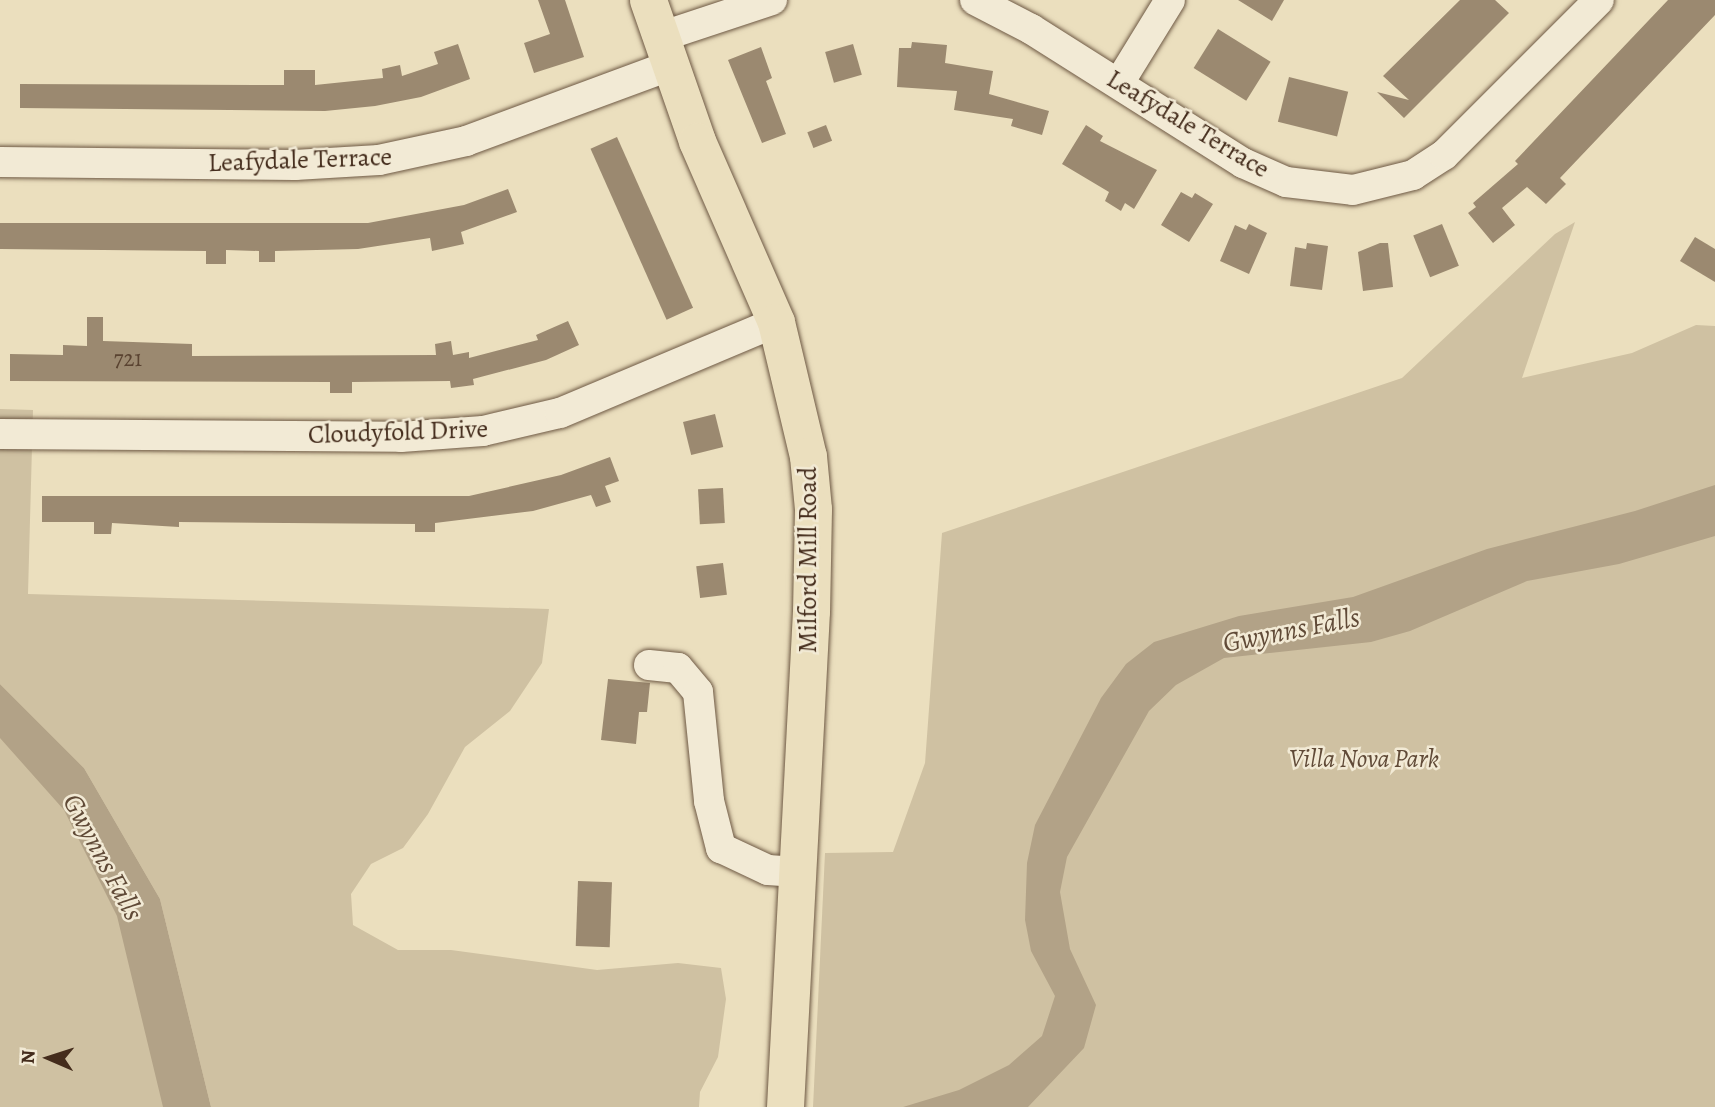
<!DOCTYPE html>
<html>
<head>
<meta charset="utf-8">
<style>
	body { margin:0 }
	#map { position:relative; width:1715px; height:1107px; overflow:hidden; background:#ebdfbe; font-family:Alegreya,serif }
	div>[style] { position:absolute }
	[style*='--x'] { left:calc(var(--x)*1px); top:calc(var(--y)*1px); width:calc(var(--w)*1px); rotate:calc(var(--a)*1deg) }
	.green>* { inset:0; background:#cfc1a2 }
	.water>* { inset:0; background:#b2a287 }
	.building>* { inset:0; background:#9b8970; transform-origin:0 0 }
	.roads { filter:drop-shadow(0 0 2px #6e5944) drop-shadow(0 0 2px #6e5944) }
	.minor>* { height:30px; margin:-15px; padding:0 15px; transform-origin:15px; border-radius:15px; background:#f2ead5 }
	.major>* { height:37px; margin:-18.5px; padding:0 18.5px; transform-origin:18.5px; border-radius:18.5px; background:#ebdfbe }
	span { translate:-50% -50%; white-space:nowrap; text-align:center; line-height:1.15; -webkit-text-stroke:5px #f2ead5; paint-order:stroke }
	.number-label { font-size:23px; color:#5a4331 }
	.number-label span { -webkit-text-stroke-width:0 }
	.street-label { font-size:26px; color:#442c1c }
	.park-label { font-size:26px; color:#604a37; font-style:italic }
	.water-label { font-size:28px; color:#604a37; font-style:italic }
	.north { position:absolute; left:14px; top:1023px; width:70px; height:70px; -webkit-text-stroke:5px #f2ead5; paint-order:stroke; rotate:273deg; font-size:19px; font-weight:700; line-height:28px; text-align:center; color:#442c1c }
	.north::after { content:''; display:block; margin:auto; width:24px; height:32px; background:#442c1c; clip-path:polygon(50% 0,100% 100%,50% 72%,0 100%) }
</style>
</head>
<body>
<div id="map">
	<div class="green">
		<div style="clip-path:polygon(1575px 222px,1522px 378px,1632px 353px,1696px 325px,1715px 326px,1715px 1107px,813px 1107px,825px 853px,893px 852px,925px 763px,942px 533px,1402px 378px,1555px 234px)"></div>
		<div style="clip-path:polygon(0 409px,33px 410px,28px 594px,549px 609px,542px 663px,510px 711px,465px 747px,428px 814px,403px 848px,371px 864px,351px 894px,353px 925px,398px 950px,451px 950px,597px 970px,678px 963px,721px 968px,726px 999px,718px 1057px,700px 1092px,699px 1107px,211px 1107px,160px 899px,84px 768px,0 684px)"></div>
		<div style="clip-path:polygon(0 709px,79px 804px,188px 1107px,0 1107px)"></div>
	</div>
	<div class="water">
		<div style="clip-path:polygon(1715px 485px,1715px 536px,1619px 564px,1527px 581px,1410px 631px,1371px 642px,1224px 658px,1176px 685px,1149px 711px,1067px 857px,1060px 892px,1070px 949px,1096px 1005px,1084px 1048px,1028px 1107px,903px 1107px,959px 1090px,1009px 1065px,1042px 1036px,1055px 996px,1031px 951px,1025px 920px,1027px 863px,1035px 825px,1101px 698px,1126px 664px,1154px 642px,1239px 616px,1353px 597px,1487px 549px,1635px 511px)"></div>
		<div style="clip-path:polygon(0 684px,84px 768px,160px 899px,211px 1107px,163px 1107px,117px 916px,64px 810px,0 738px)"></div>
	</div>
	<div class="building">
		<div style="clip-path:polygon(538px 0,565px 0,584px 57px,534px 73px,524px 43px,550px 34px)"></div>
		<div style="clip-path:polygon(1238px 0,1284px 0,1272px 21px)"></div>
		<div style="clip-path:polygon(1460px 0,1495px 0,1509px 13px,1404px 118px,1377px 92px,1409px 100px,1383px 76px)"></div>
		<div style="clip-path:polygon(1668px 0,1715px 0,1715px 15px,1560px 178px,1566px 184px,1546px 204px,1527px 187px,1502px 208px,1515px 225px,1493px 243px,1468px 213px,1476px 207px,1473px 203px,1518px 164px,1515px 161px)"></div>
		<div style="left:1218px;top:29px;width:62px;height:46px;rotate:32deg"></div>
		<div style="clip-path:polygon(912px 42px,947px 45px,945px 63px,993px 71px,989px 94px,1049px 111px,1042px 135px,1011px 126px,1013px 119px,954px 110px,957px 91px,897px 87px,899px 48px,911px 48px)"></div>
		<div style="clip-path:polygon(458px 44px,470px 79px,421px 97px,375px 106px,325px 111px,20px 108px,20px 84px,284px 85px,284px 70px,315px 70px,315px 85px,383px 78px,382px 69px,400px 65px,402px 76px,438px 64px,434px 52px)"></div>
		<div style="left:853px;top:44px;width:32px;height:29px;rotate:74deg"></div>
		<div style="clip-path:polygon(761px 47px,772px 78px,766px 81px,786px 134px,762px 143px,728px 60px)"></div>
		<div style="left:1289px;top:77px;width:61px;height:46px;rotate:14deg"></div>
		<div style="left:826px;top:125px;width:17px;height:20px;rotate:69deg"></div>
		<div style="clip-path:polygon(1086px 125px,1103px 136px,1100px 141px,1157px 170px,1134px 209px,1125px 203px,1121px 211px,1105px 201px,1109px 192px,1062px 164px)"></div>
		<div style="left:617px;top:137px;width:187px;height:29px;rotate:66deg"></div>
		<div style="clip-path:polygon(508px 189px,517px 212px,461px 232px,464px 244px,432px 251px,430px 238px,358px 249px,275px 251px,275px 262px,259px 262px,259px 251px,226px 250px,226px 264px,206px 264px,206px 251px,0 249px,0 223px,368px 223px,464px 205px)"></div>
		<div style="clip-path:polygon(1181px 192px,1192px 198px,1195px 193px,1213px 204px,1189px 242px,1161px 225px)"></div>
		<div style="clip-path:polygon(1249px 224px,1267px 233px,1249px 274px,1220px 261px,1235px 225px,1246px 230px)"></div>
		<div style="left:1442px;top:224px;width:45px;height:31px;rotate:68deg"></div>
		<div style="clip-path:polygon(1695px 237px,1715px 249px,1715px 282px,1680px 261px)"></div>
		<div style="clip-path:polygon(1307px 243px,1328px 246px,1322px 290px,1290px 286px,1295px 247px,1306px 249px)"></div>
		<div style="clip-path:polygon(1380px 243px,1388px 243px,1393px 287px,1363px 291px,1358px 252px)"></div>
		<div style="clip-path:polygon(87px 317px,103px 317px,103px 341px,192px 344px,192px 356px,436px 355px,435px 344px,451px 341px,453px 355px,469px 352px,469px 358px,538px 340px,536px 335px,568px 321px,579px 345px,546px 360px,473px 379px,474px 385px,451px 388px,450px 381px,352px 382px,352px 393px,330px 393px,330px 382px,10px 381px,10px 354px,63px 355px,63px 345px,87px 346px)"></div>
		<div style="left:715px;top:414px;width:34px;height:33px;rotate:76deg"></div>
		<div style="clip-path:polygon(610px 457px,619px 481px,605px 486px,611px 502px,596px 507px,591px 495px,533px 511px,435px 523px,435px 532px,415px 532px,415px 524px,179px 522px,179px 527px,112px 523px,111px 534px,94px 534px,94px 522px,42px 522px,42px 496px,469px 496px,561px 475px)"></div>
		<div style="left:723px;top:488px;width:35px;height:25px;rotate:87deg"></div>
		<div style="left:723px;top:563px;width:32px;height:27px;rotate:83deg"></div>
		<div style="clip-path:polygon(608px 679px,650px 683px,647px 712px,639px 712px,636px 744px,601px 740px)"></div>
		<div style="left:578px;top:881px;width:34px;height:65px;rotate:2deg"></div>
	</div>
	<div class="roads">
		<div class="minor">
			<div style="--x:975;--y:0;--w:63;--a:27.4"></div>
			<div style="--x:1031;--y:29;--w:251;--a:32.3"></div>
			<div style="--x:1243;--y:163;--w:47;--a:23.8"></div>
			<div style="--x:1286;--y:182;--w:67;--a:6.8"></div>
			<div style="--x:1353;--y:190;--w:62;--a:-14"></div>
			<div style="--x:1413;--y:175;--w:37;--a:-33"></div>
			<div style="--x:1444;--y:155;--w:219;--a:-45"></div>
			<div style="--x:660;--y:37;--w:118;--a:-18.3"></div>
			<div style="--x:1119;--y:83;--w:97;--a:-58.4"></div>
			<div style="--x:0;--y:162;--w:295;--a:0.6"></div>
			<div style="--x:295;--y:165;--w:84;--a:-3.4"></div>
			<div style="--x:379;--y:160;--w:89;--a:-12.3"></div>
			<div style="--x:466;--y:141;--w:216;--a:-20.3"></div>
			<div style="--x:0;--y:434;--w:401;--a:0.4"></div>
			<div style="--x:401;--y:437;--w:82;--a:-4.2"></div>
			<div style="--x:483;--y:431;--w:79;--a:-13.2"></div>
			<div style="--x:560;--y:413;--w:234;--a:-22.8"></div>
			<div style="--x:649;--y:665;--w:29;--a:6"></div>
			<div style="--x:678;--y:668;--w:31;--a:50"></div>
			<div style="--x:698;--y:692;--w:110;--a:84.2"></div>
			<div style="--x:709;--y:801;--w:49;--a:75.7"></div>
			<div style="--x:721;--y:848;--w:52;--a:25.1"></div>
			<div style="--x:768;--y:870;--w:29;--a:4"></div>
		</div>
		<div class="major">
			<div style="--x:648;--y:0;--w:149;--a:70.8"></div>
			<div style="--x:697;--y:141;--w:197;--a:66.4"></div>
			<div style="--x:776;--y:322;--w:138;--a:76.6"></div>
			<div style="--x:808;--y:456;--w:53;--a:84.6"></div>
			<div style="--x:813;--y:509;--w:102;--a:91.1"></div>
			<div style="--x:811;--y:611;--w:497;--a:93"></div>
		</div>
	</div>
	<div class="number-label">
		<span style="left:128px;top:359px">721</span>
	</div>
	<div class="street-label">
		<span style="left:1188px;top:124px;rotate:31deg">Leafydale Terrace</span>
		<span style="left:300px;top:160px;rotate:-2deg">Leafydale Terrace</span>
		<span style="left:398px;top:432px;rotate:-2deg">Cloudyfold Drive</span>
		<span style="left:808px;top:560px;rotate:-90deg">Milford Mill Road</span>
	</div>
	<div class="park-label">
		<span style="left:1364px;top:759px">Villa Nova Park</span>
	</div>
	<div class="water-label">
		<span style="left:1291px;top:630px;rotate:-11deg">Gwynns Falls</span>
		<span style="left:103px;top:857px;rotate:62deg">Gwynns Falls</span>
	</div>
	<div class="north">N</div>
</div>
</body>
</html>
